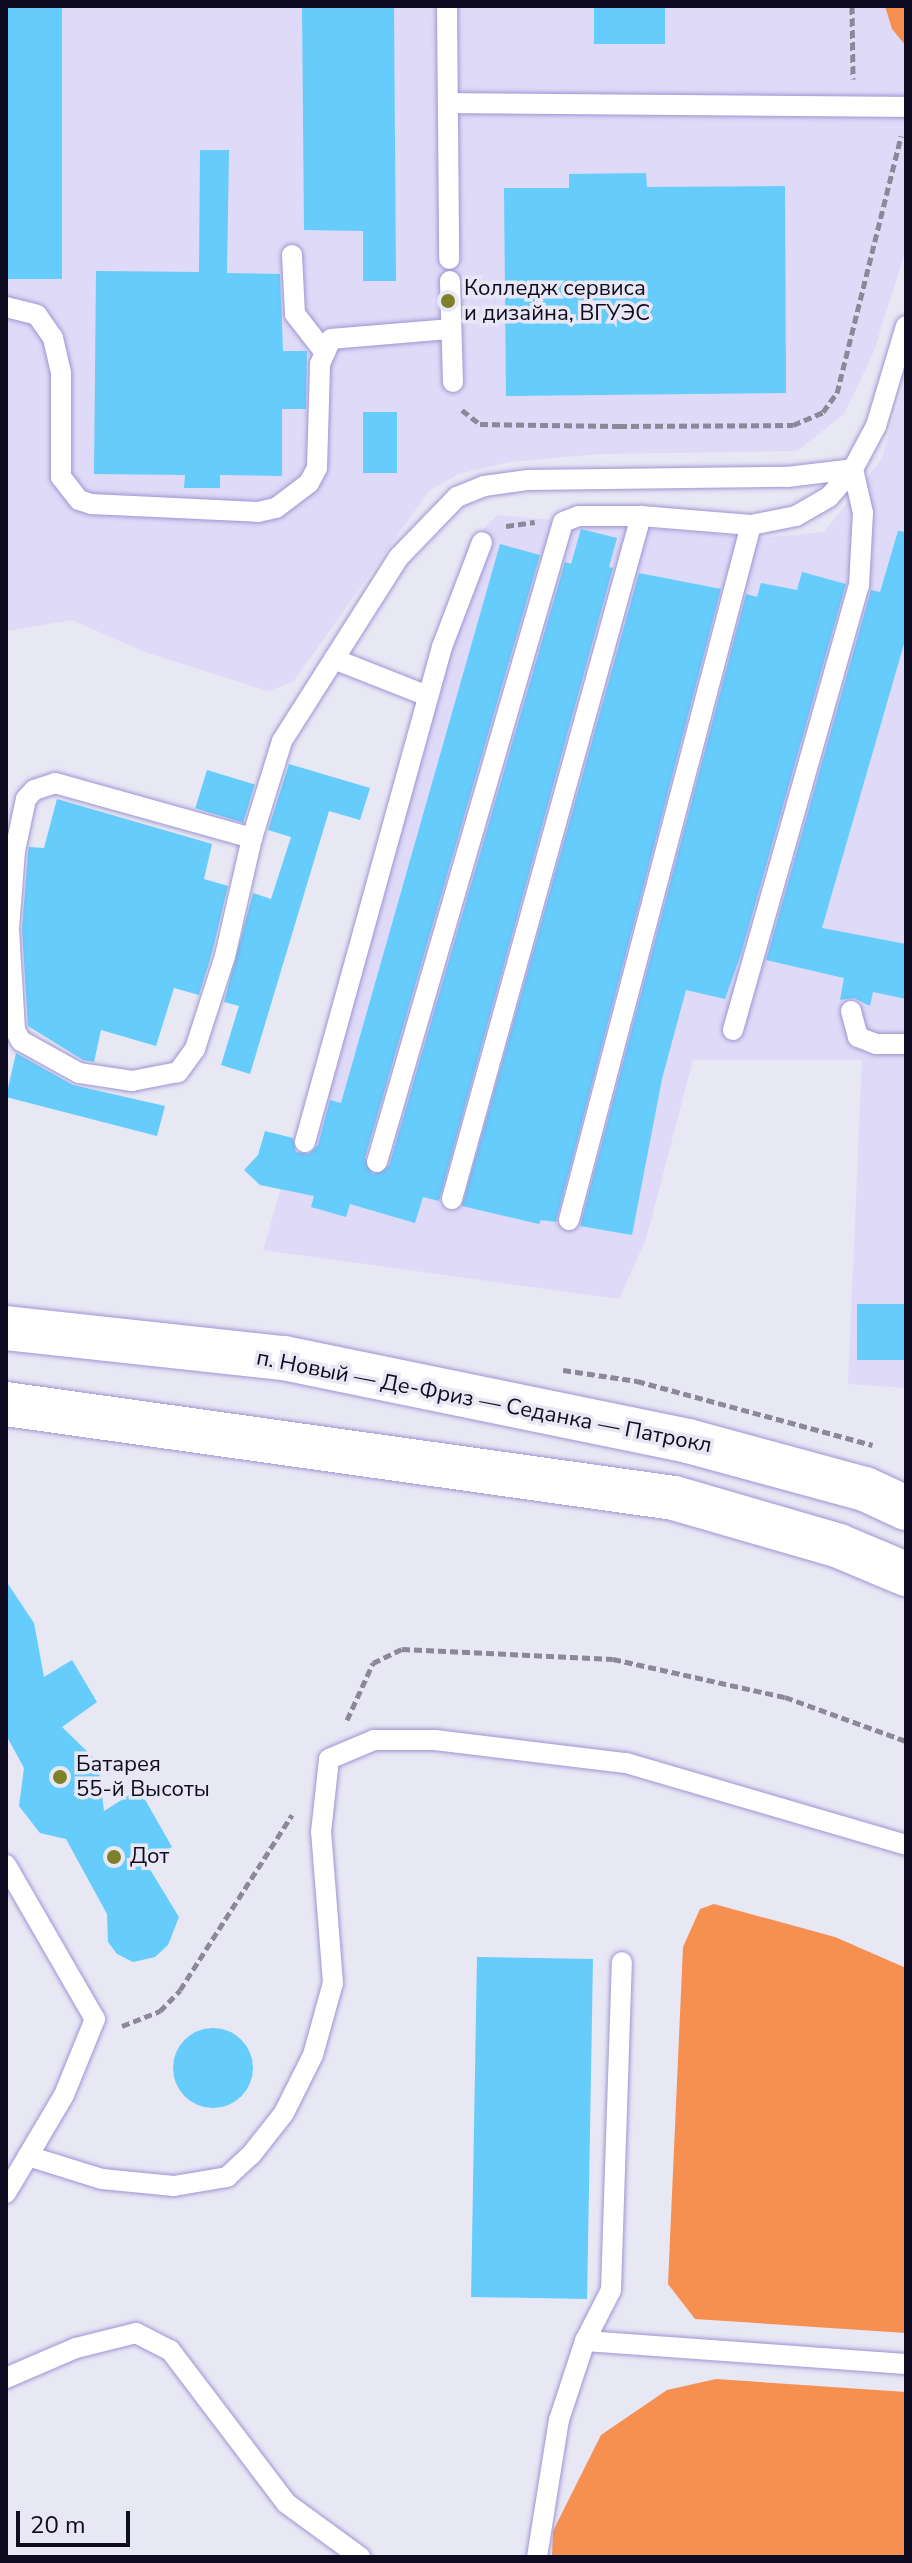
<!DOCTYPE html>
<html>
<head>
<meta charset="utf-8">
<style>
	body { margin:0 }
	#map { position:relative; width:912px; height:2563px; overflow:hidden; background:#e8e7f4; font-family:"Nunito Sans",sans-serif }
	div>[style] { position:absolute }
	[style*='--x'] { left:calc(var(--x)*1px); top:calc(var(--y)*1px); width:calc(var(--w)*1px); rotate:calc(var(--a)*1deg) }
	.built>* { inset:0; background:#dedaf7 }
	.forest>* { inset:0; background:#f69051 }
	.building>* { inset:0; background:#65ccfb; transform-origin:0 0 }
	.round { border-radius:50% }
	.path>* { height:5px; margin-top:-2.5px; transform-origin:0; background:repeating-linear-gradient(90deg,#8a8899 0 8px,transparent 0 12px) }
	.roads { filter:drop-shadow(0 0 2px #9e95d3) drop-shadow(0 0 2px #9e95d3) }
	.service>* { height:20px; margin:-10px; padding:0 10px; transform-origin:10px; border-radius:10px; background:#fff }
	.trunk>* { height:44px; margin:-22px; padding:0 22px; transform-origin:22px; border-radius:22px; background:#fff }
	.dots>* { width:22px; height:22px; translate:-50% -50%; box-sizing:border-box; border:4px solid #e8e7f4; border-radius:50% }
	span { translate:-50% -50%; white-space:nowrap; text-align:center; line-height:1.15; -webkit-text-stroke:7px #e8e7f4; paint-order:stroke }
	.poi-label { font-size:22px; color:#0f0b20 }
	.left { translate:0 -50%; text-align:left }
	.street-label { font-size:22px; color:#0f0b20 }
	.frame { position:absolute; inset:0; border:8px solid #0f0b20; pointer-events:none }
	.scale { position:absolute; left:16px; top:2511px; width:114px; height:36px; box-sizing:border-box; border:4px solid #0f0b20; border-top:0; padding-left:10px; font-size:24px; line-height:28px; white-space:nowrap; color:#0f0b20; -webkit-text-stroke:6px #e8e7f4; paint-order:stroke }
</style>
</head>
<body>
<div id="map">
	<div class="built">
		<div style="clip-path:polygon(6px 6px,906px 6px,906px 249px,873px 354px,844px 414px,797px 451px,598px 454px,509px 462px,458px 474px,429px 491px,293px 682px,268px 691px,145px 652px,72px 620px,6px 631px)"></div>
		<div style="clip-path:polygon(906px 379px,906px 1388px,848px 1384px,862px 1060px,693px 1060px,646px 1239px,619px 1299px,263px 1250px,467px 547px,497px 515px,760px 538px,824px 532px,881px 460px)"></div>
	</div>
	<div class="forest">
		<div style="clip-path:polygon(885px 6px,906px 6px,906px 46px,892px 29px)"></div>
		<div style="clip-path:polygon(714px 1904px,835px 1937px,906px 1968px,906px 2333px,695px 2319px,668px 2284px,683px 1947px,700px 1909px)"></div>
		<div style="clip-path:polygon(716px 2379px,906px 2392px,906px 2557px,552px 2557px,553px 2531px,601px 2435px,667px 2390px)"></div>
	</div>
	<div class="building">
		<div style="left:6px;top:6px;width:56px;height:273px"></div>
		<div style="clip-path:polygon(302px 6px,394px 6px,396px 281px,363px 281px,363px 231px,304px 230px)"></div>
		<div style="left:594px;top:6px;width:71px;height:38px"></div>
		<div style="clip-path:polygon(200px 150px,229px 150px,227px 273px,280px 274px,283px 351px,307px 351px,306px 409px,282px 409px,282px 476px,220px 475px,220px 488px,184px 488px,185px 475px,94px 474px,96px 271px,199px 272px)"></div>
		<div style="clip-path:polygon(646px 173px,647px 187px,785px 186px,786px 393px,506px 396px,504px 188px,569px 188px,569px 174px)"></div>
		<div style="left:363px;top:412px;width:34px;height:61px"></div>
		<div style="clip-path:polygon(581px 529px,617px 538px,609px 567px,613px 568px,439px 1201px,423px 1197px,415px 1223px,350px 1204px,346px 1217px,311px 1207px,314px 1196px,260px 1185px,244px 1170px,258px 1155px,265px 1131px,293px 1138px,296px 1152px,309px 1154px,318px 1145px,330px 1100px,341px 1103px,500px 544px,540px 555px,365px 1158px,373px 1174px,389px 1166px,565px 562px,571px 564px)"></div>
		<div style="clip-path:polygon(898px 531px,906px 532px,906px 637px,822px 928px,906px 944px,906px 999px,873px 992px,870px 1006px,854px 998px,840px 1000px,844px 978px,766px 960px,871px 590px,880px 592px)"></div>
		<div style="clip-path:polygon(802px 572px,846px 584px,741px 954px,725px 999px,686px 990px,662px 1079px,632px 1235px,580px 1226px,746px 594px,757px 597px,761px 583px,797px 590px)"></div>
		<div style="clip-path:polygon(639px 573px,721px 589px,556px 1222px,541px 1220px,539px 1224px,462px 1206px)"></div>
		<div style="clip-path:polygon(289px 764px,370px 788px,360px 820px,329px 811px,250px 1074px,221px 1065px,239px 1006px,224px 1002px,253px 893px,271px 899px,291px 837px,268px 830px)"></div>
		<div style="left:207px;top:770px;width:50px;height:40px;rotate:17deg"></div>
		<div style="clip-path:polygon(57px 799px,212px 844px,204px 879px,228px 886px,212px 953px,199px 995px,174px 988px,156px 1046px,101px 1030px,94px 1062px,83px 1060px,28px 1026px,22px 929px,28px 853px,29px 847px,44px 848px)"></div>
		<div style="clip-path:polygon(16px 1053px,73px 1085px,165px 1106px,157px 1136px,6px 1097px)"></div>
		<div style="left:906px;top:1304px;width:56px;height:49px;rotate:90deg"></div>
		<div style="clip-path:polygon(6px 1581px,34px 1623px,44px 1677px,72px 1660px,97px 1702px,62px 1727px,98px 1762px,104px 1811px,139px 1789px,172px 1847px,146px 1863px,179px 1917px,168px 1945px,155px 1957px,133px 1962px,117px 1954px,108px 1942px,107px 1914px,66px 1839px,40px 1833px,19px 1806px,24px 1768px,6px 1735px)"></div>
		<div style="left:477px;top:1957px;width:116px;height:340px;rotate:1deg"></div>
		<div class="round" style="left:173px;top:2028px;width:80px;height:80px"></div>
	</div>
	<div class="path">
		<div style="--x:852;--y:6;--w:73;--a:89.2"></div>
		<div style="--x:462;--y:410;--w:23;--a:38"></div>
		<div style="--x:480;--y:424;--w:139;--a:0.8"></div>
		<div style="--x:619;--y:426;--w:174;--a:-0.3"></div>
		<div style="--x:793;--y:425;--w:33;--a:-23"></div>
		<div style="--x:823;--y:412;--w:24;--a:-54"></div>
		<div style="--x:837;--y:393;--w:265;--a:-76"></div>
		<div style="--x:506;--y:526;--w:29;--a:-8"></div>
		<div style="--x:563;--y:1370;--w:75;--a:8.5"></div>
		<div style="--x:637;--y:1381;--w:244;--a:15.2"></div>
		<div style="--x:347;--y:1720;--w:63;--a:-65.5"></div>
		<div style="--x:373;--y:1663;--w:32;--a:-26"></div>
		<div style="--x:402;--y:1649;--w:211;--a:2.7"></div>
		<div style="--x:613;--y:1659;--w:176;--a:12.5"></div>
		<div style="--x:785;--y:1697;--w:129;--a:20"></div>
		<div style="--x:122;--y:2026;--w:41;--a:-21.5"></div>
		<div style="--x:160;--y:2011;--w:29;--a:-46"></div>
		<div style="--x:180;--y:1990;--w:208;--a:-57.4"></div>
	</div>
	<div class="roads">
		<div class="service">
			<div style="--x:447;--y:6;--w:253;--a:89.5"></div>
			<div style="--x:449;--y:103;--w:457;--a:0.5"></div>
			<div style="--x:292;--y:255;--w:59;--a:87.1"></div>
			<div style="--x:295;--y:314;--w:46;--a:52.1"></div>
			<div style="--x:450;--y:281;--w:101;--a:88.3"></div>
			<div style="--x:6;--y:307;--w:32;--a:14"></div>
			<div style="--x:37;--y:315;--w:28;--a:55"></div>
			<div style="--x:53;--y:338;--w:36;--a:77"></div>
			<div style="--x:61;--y:373;--w:104;--a:90"></div>
			<div style="--x:61;--y:477;--w:29;--a:52"></div>
			<div style="--x:79;--y:500;--w:13;--a:18"></div>
			<div style="--x:91;--y:504;--w:167;--a:2.7"></div>
			<div style="--x:258;--y:512;--w:18;--a:-13"></div>
			<div style="--x:276;--y:508;--w:41;--a:-37.1"></div>
			<div style="--x:309;--y:483;--w:17;--a:-62"></div>
			<div style="--x:317;--y:468;--w:104;--a:-88.3"></div>
			<div style="--x:320;--y:364;--w:27;--a:-66"></div>
			<div style="--x:331;--y:339;--w:120;--a:-4.8"></div>
			<div style="--x:334;--y:659;--w:101;--a:21.5"></div>
			<div style="--x:252;--y:838;--w:121;--a:102.9"></div>
			<div style="--x:225;--y:956;--w:98;--a:107.9"></div>
			<div style="--x:195;--y:1049;--w:29;--a:126"></div>
			<div style="--x:178;--y:1072;--w:47;--a:168.9"></div>
			<div style="--x:132;--y:1081;--w:54;--a:-171.4"></div>
			<div style="--x:79;--y:1073;--w:66;--a:-151.1"></div>
			<div style="--x:21;--y:1041;--w:13;--a:-119"></div>
			<div style="--x:15;--y:1030;--w:101;--a:-93.4"></div>
			<div style="--x:9;--y:929;--w:78;--a:-85.6"></div>
			<div style="--x:15;--y:851;--w:53;--a:-78.1"></div>
			<div style="--x:26;--y:799;--w:12;--a:-48"></div>
			<div style="--x:34;--y:790;--w:22;--a:-18"></div>
			<div style="--x:55;--y:783;--w:205;--a:15.6"></div>
			<div style="--x:252;--y:838;--w:102;--a:-72.8"></div>
			<div style="--x:282;--y:741;--w:217;--a:-57.6"></div>
			<div style="--x:398;--y:558;--w:85;--a:-46"></div>
			<div style="--x:457;--y:497;--w:29;--a:-22"></div>
			<div style="--x:484;--y:486;--w:43;--a:-7.9"></div>
			<div style="--x:527;--y:480;--w:260;--a:-0.7"></div>
			<div style="--x:787;--y:477;--w:66;--a:-6.9"></div>
			<div style="--x:853;--y:469;--w:49;--a:-61.9"></div>
			<div style="--x:876;--y:426;--w:104;--a:-73.3"></div>
			<div style="--x:851;--y:1011;--w:27;--a:75"></div>
			<div style="--x:858;--y:1037;--w:19;--a:21"></div>
			<div style="--x:876;--y:1044;--w:30;--a:0"></div>
			<div style="--x:733;--y:1030;--w:462;--a:-74.2"></div>
			<div style="--x:859;--y:586;--w:73;--a:-86.9"></div>
			<div style="--x:863;--y:513;--w:45;--a:-102.8"></div>
			<div style="--x:305;--y:1142;--w:514;--a:-74.53"></div>
			<div style="--x:442;--y:647;--w:112;--a:-69.1"></div>
			<div style="--x:377;--y:1162;--w:666;--a:-73.79"></div>
			<div style="--x:563;--y:522;--w:17;--a:-21"></div>
			<div style="--x:579;--y:516;--w:62;--a:0"></div>
			<div style="--x:452;--y:1199;--w:709;--a:-74.53"></div>
			<div style="--x:641;--y:516;--w:110;--a:4.7"></div>
			<div style="--x:569;--y:1220;--w:718;--a:-75.33"></div>
			<div style="--x:751;--y:525;--w:46;--a:-11.3"></div>
			<div style="--x:796;--y:516;--w:38;--a:-30"></div>
			<div style="--x:829;--y:497;--w:37;--a:-49"></div>
			<div style="--x:6;--y:1865;--w:178;--a:60"></div>
			<div style="--x:95;--y:2019;--w:82;--a:112.2"></div>
			<div style="--x:64;--y:2095;--w:71;--a:120.5"></div>
			<div style="--x:6;--y:2193;--w:43;--a:-59.3"></div>
			<div style="--x:28;--y:2156;--w:77;--a:17.3"></div>
			<div style="--x:102;--y:2179;--w:72;--a:5.6"></div>
			<div style="--x:174;--y:2186;--w:54;--a:-9.6"></div>
			<div style="--x:227;--y:2177;--w:33;--a:-43"></div>
			<div style="--x:251;--y:2155;--w:53;--a:-51.8"></div>
			<div style="--x:284;--y:2113;--w:65;--a:-63.4"></div>
			<div style="--x:313;--y:2055;--w:75;--a:-74.5"></div>
			<div style="--x:333;--y:1983;--w:151;--a:-94.5"></div>
			<div style="--x:321;--y:1832;--w:73;--a:-83.7"></div>
			<div style="--x:329;--y:1759;--w:49;--a:-22.9"></div>
			<div style="--x:374;--y:1740;--w:61;--a:0"></div>
			<div style="--x:435;--y:1740;--w:192;--a:6.9"></div>
			<div style="--x:626;--y:1763;--w:292;--a:16.3"></div>
			<div style="--x:585;--y:2341;--w:322;--a:4.1"></div>
			<div style="--x:6;--y:2378;--w:76;--a:-23.2"></div>
			<div style="--x:76;--y:2348;--w:62;--a:-14"></div>
			<div style="--x:136;--y:2333;--w:38;--a:27"></div>
			<div style="--x:170;--y:2350;--w:192;--a:52.8"></div>
			<div style="--x:286;--y:2503;--w:92;--a:36.1"></div>
			<div style="--x:537;--y:2557;--w:139;--a:-80.9"></div>
			<div style="--x:559;--y:2420;--w:83;--a:-71.8"></div>
			<div style="--x:585;--y:2341;--w:57;--a:-63"></div>
			<div style="--x:611;--y:2290;--w:328;--a:-88.1"></div>
		</div>
		<div class="trunk">
			<div style="--x:6;--y:1328;--w:280;--a:6.2"></div>
			<div style="--x:284;--y:1358;--w:412;--a:11.6"></div>
			<div style="--x:688;--y:1441;--w:183;--a:15.2"></div>
			<div style="--x:865;--y:1489;--w:45;--a:24.9"></div>
			<div style="--x:6;--y:1404;--w:675;--a:8.01"></div>
			<div style="--x:674;--y:1498;--w:172;--a:16.2"></div>
			<div style="--x:839;--y:1546;--w:73;--a:22.7"></div>
		</div>
	</div>
	<div class="dots">
		<div style="left:448px;top:301px;background:#7e802a"></div>
		<div style="left:60px;top:1777px;background:#7e802a"></div>
		<div style="left:114px;top:1857px;background:#7e802a"></div>
	</div>
	<div class="poi-label">
		<span class="left" style="left:464px;top:301px">Колледж сервиса<br>и дизайна, ВГУЭС</span>
		<span class="left" style="left:76px;top:1777px">Батарея<br>55-й Высоты</span>
		<span class="left" style="left:130px;top:1857px">Дот</span>
	</div>
	<div class="street-label">
		<span style="left:484px;top:1402px;rotate:11deg">п. Новый — Де-Фриз — Седанка — Патрокл</span>
	</div>
	<div class="frame"></div>
	<div class="scale">20 m</div>
</div>
</body>
</html>
